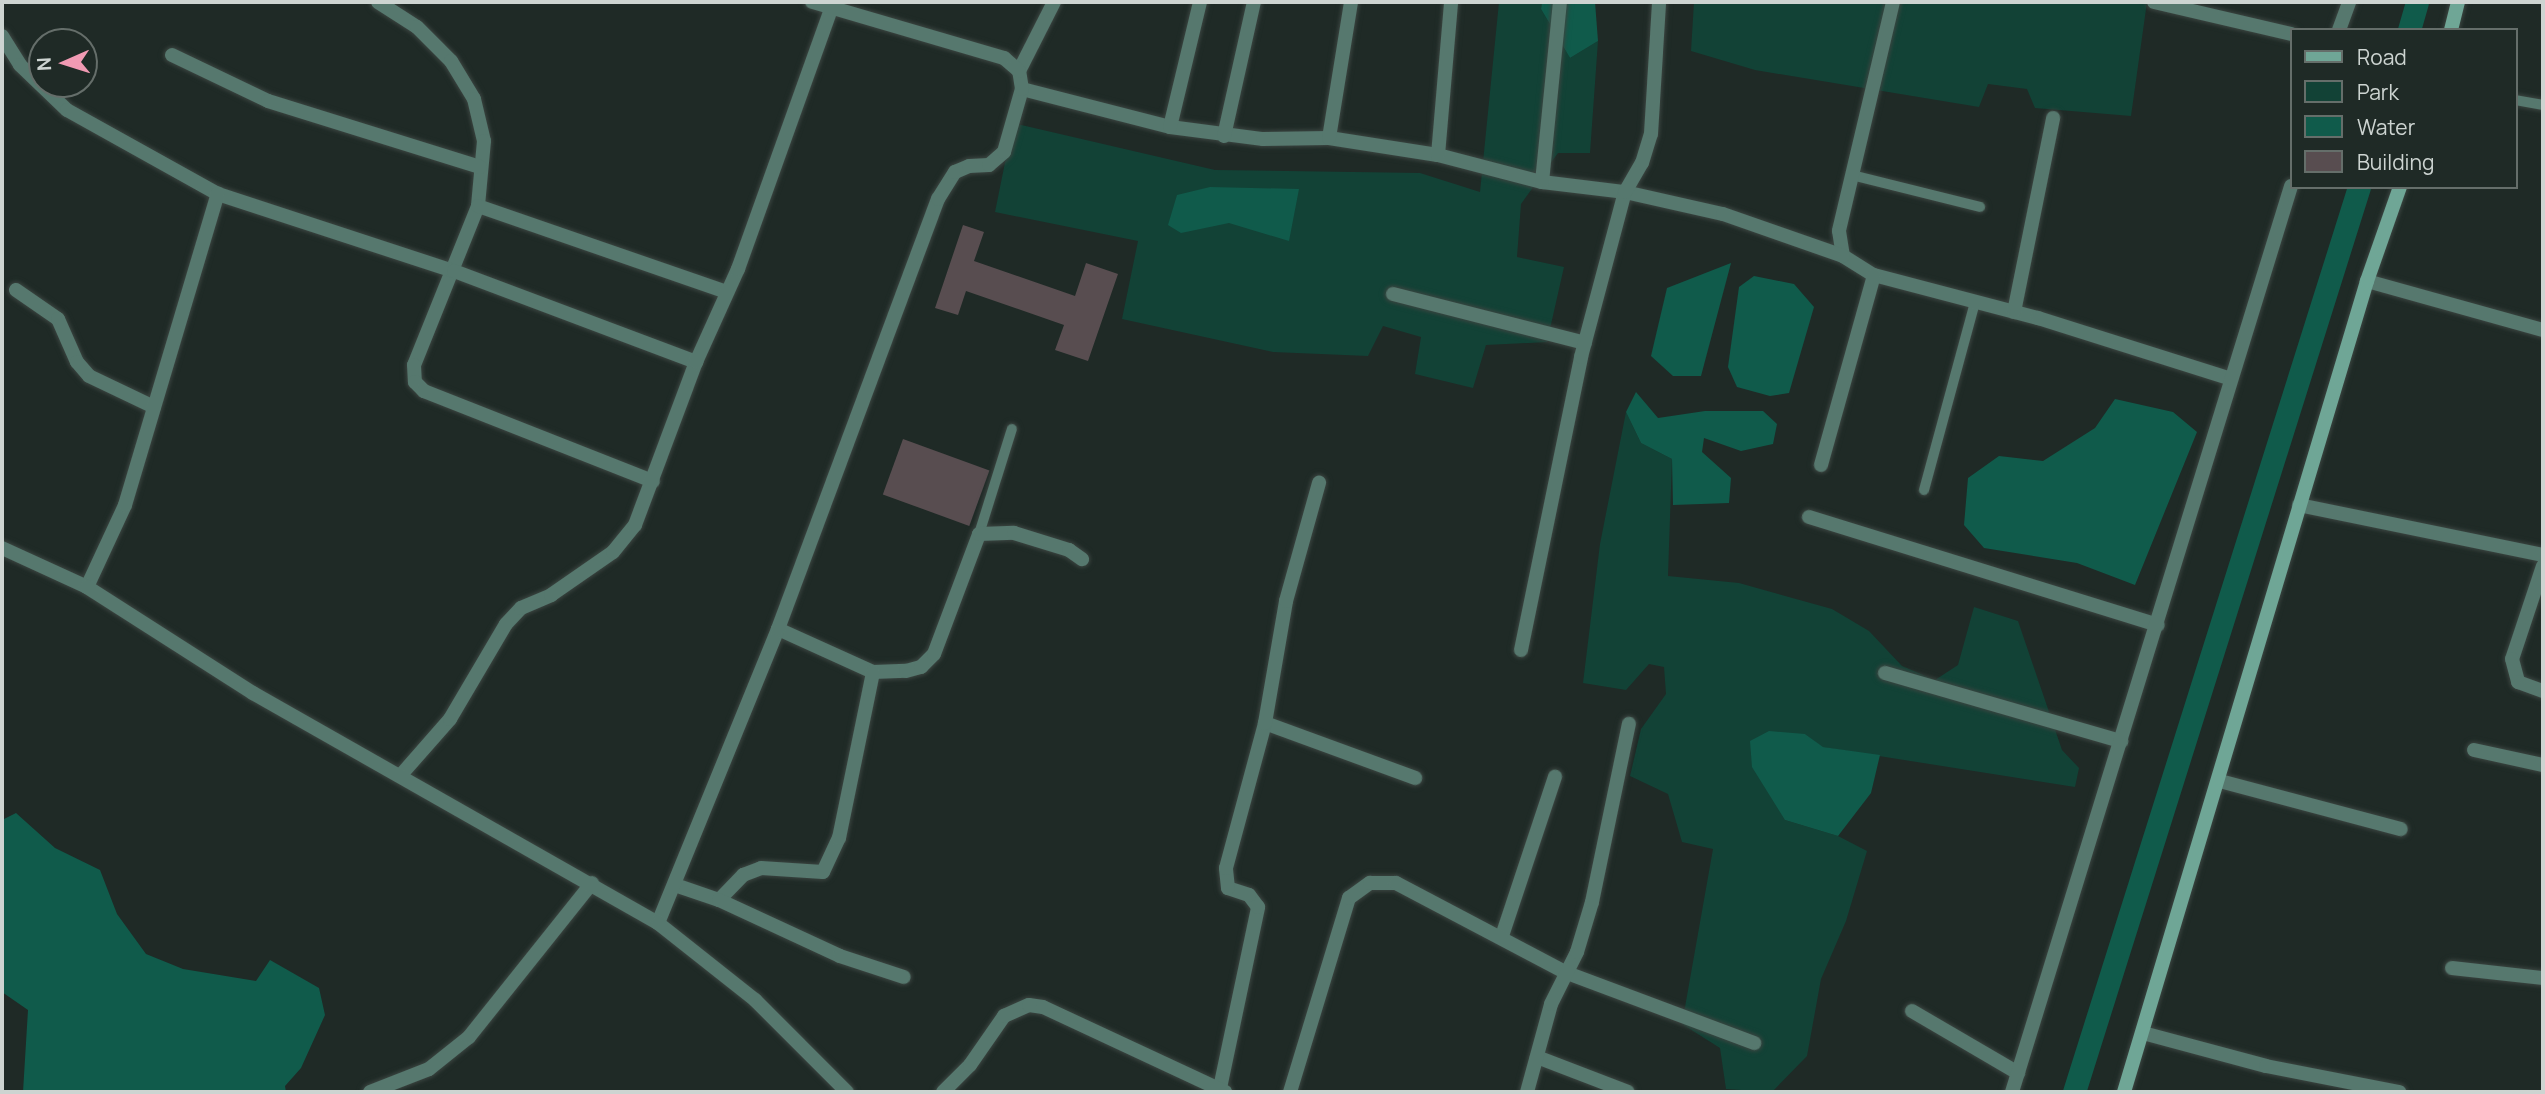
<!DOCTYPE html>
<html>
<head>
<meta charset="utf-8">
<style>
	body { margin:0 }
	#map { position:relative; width:2545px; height:1094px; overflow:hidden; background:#1f2a26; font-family:Manrope,sans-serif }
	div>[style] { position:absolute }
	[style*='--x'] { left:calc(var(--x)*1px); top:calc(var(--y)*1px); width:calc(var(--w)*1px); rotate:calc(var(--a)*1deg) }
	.green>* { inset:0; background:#124236 }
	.water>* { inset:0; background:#105b4b }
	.canal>* { height:23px; margin:-11.5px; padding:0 11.5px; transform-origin:11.5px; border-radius:11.5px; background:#105b4b }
	.building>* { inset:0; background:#584d50; transform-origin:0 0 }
	.roads { filter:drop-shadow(0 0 2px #3b4541) drop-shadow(0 0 2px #3b4541) }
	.service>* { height:10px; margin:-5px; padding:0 5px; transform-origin:5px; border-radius:5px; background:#56786e }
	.minor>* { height:14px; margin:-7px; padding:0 7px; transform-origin:7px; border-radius:7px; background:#56786e }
	.tertiary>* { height:14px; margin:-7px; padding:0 7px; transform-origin:7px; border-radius:7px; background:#56786e }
	.secondary>* { height:14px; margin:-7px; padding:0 7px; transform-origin:7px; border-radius:7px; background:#6fa696 }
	span { translate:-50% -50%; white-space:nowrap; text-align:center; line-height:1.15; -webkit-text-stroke:7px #1f2a26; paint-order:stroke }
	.frame { position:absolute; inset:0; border:4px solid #cdd4d1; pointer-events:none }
	.legend { position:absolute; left:2290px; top:28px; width:228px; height:161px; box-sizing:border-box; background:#1f2a26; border:2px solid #656e6a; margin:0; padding:9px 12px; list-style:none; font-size:21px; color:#cdd4d1 }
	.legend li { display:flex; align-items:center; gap:14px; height:35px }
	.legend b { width:35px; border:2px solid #656e6a }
	.north { position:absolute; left:28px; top:28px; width:70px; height:70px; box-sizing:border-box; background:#1f2a26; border:2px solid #656e6a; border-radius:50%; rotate:267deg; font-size:19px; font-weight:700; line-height:28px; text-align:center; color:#cdd4d1 }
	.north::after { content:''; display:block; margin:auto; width:24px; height:32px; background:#f19ab3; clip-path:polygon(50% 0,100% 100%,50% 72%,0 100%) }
</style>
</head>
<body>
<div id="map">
	<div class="green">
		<div style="clip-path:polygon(1499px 2px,1542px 2px,1541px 9px,1570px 58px,1598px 41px,1590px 153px,1558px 153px,1521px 204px,1517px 257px,1564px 267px,1547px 342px,1486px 345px,1473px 388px,1415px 374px,1421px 337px,1383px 326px,1368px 356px,1273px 352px,1122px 319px,1138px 241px,995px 212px,1013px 123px,1215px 170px,1420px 173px,1480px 192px)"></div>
		<div style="clip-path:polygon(1694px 2px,2147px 2px,2131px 116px,2035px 108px,2027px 89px,1988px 84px,1979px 107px,1755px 70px,1691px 51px)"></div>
		<div style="clip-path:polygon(1626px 412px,1641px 443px,1672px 459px,1668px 576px,1739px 583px,1832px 609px,1869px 631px,1902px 666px,1935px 680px,1958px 665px,1974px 607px,2018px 621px,2062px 750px,2079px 768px,2075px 787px,1822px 747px,1805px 734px,1785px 820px,1838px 836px,1867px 851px,1846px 921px,1821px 979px,1807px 1056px,1772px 1092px,1726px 1089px,1720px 1048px,1682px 1024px,1713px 849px,1682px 842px,1668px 794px,1630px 776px,1641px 729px,1666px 694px,1664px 667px,1649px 664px,1626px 690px,1583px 683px,1600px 544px)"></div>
	</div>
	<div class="water">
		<div style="clip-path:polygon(1542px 2px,1595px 2px,1598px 41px,1570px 58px,1541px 9px)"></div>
		<div style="clip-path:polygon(1210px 187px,1299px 189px,1289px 241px,1229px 223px,1181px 233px,1168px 225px,1177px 195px)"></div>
		<div style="clip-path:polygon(1731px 263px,1701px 376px,1673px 376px,1651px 356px,1667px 288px)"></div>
		<div style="clip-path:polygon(1754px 276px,1794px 284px,1814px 307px,1789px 393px,1770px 396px,1737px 387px,1728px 367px,1739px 287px)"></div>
		<div style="clip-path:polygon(1636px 392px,1658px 418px,1705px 411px,1763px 411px,1777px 424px,1773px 444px,1741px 451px,1704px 438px,1702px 452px,1731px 478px,1729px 503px,1673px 505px,1672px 459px,1641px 443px,1626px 412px)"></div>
		<div style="clip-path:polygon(2115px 399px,2173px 412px,2197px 432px,2135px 585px,2077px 563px,1984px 548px,1964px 525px,1968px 478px,1999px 456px,2043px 461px,2095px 428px)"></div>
		<div style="clip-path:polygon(1769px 731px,1805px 734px,1823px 747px,1880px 755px,1871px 793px,1838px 836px,1785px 820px,1752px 767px,1750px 741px)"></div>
		<div style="clip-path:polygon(16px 813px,55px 848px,100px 870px,117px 914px,146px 954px,183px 969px,256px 981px,270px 960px,319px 988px,325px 1015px,301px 1068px,285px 1086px,286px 1092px,23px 1092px,28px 1010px,2px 992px,2px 820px)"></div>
	</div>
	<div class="canal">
		<div style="--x:2409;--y:30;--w:29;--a:-74"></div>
		<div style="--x:2074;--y:1092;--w:949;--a:-72.52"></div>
	</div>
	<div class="building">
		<div style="clip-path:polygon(963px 225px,984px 232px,974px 261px,1075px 296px,1086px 263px,1118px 274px,1088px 361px,1055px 350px,1064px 325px,966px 291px,958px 315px,935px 308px)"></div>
		<div style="left:903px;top:439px;width:92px;height:59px;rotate:20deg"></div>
	</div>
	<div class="roads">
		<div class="service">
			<div style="--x:2515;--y:100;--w:28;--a:10"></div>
			<div style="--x:1852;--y:175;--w:132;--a:14"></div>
			<div style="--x:1924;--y:490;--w:195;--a:-74.8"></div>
			<div style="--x:979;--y:534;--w:110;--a:-72.6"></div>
		</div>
		<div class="minor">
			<div style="--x:378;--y:2;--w:46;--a:32.7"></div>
			<div style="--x:417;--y:27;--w:48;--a:45"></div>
			<div style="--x:451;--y:61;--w:44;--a:58.8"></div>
			<div style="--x:474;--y:99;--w:43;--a:76.6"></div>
			<div style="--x:484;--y:141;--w:65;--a:95.3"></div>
			<div style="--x:478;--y:206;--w:171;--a:111.9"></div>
			<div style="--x:414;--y:365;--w:17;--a:87"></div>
			<div style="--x:415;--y:382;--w:13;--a:45"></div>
			<div style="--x:424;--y:391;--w:246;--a:21.5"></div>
			<div style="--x:1893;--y:2;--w:235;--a:103.3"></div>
			<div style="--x:1839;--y:231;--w:25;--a:81"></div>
			<div style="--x:1843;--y:256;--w:36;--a:32"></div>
			<div style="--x:1874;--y:275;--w:170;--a:14.7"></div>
			<div style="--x:2038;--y:318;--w:202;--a:17.5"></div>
			<div style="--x:2154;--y:2;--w:141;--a:13.1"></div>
			<div style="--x:2;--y:36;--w:34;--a:58"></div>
			<div style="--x:20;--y:65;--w:65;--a:43.8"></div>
			<div style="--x:67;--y:110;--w:173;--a:29.1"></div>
			<div style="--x:218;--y:194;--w:248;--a:18.1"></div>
			<div style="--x:454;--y:271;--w:259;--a:20.6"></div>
			<div style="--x:172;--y:55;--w:106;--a:25.6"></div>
			<div style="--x:268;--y:101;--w:222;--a:17.3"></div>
			<div style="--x:1019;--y:71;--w:77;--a:-63.1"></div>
			<div style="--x:1022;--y:89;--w:153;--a:14.4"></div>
			<div style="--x:1170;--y:127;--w:94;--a:7.4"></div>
			<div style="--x:1263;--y:139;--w:66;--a:-0.9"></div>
			<div style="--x:1329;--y:138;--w:110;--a:8.9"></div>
			<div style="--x:1438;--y:155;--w:107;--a:14.6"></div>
			<div style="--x:1542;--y:182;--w:84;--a:6.9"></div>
			<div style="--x:1625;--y:192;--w:100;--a:12.7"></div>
			<div style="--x:1723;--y:214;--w:127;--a:19.3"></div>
			<div style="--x:1170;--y:127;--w:129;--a:-76.5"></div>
			<div style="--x:1224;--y:136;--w:137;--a:-77.4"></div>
			<div style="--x:1329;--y:138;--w:138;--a:-80.8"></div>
			<div style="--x:1438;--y:155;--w:154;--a:-85.1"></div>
			<div style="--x:1542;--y:182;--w:181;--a:-84.3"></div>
			<div style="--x:478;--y:206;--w:262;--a:19.1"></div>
			<div style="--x:2367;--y:281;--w:183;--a:15.6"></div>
			<div style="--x:16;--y:290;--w:51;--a:34.6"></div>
			<div style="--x:58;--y:319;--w:47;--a:66.2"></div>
			<div style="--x:77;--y:362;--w:18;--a:49"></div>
			<div style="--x:89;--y:376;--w:72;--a:25.5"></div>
			<div style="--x:1393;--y:294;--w:198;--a:14.3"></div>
			<div style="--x:2014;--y:312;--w:198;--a:-78.6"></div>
			<div style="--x:1821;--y:465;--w:197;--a:-74.4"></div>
			<div style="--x:2299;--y:505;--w:249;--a:11.6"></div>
			<div style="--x:1809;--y:517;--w:365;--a:17.2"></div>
			<div style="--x:2543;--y:566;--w:98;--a:108.4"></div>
			<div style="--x:2512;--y:659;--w:24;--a:75"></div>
			<div style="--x:2518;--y:682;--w:27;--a:20"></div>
			<div style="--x:87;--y:587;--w:90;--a:-65.1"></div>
			<div style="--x:125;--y:505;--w:325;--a:-73.4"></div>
			<div style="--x:778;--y:629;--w:104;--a:24.4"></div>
			<div style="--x:873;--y:672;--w:33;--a:-2"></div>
			<div style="--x:906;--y:671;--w:16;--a:-15"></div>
			<div style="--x:921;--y:667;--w:18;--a:-45"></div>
			<div style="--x:934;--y:654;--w:128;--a:-69.4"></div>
			<div style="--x:979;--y:534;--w:35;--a:-2"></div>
			<div style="--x:1014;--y:533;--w:58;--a:17.2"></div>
			<div style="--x:1069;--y:550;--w:16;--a:35"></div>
			<div style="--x:1521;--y:650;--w:299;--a:-78.4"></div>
			<div style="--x:1581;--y:357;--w:171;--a:-75.1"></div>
			<div style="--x:1625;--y:192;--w:34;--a:-60"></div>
			<div style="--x:1642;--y:163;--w:30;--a:-73"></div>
			<div style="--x:1651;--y:134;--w:132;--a:-86.5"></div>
			<div style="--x:1885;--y:673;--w:246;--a:16.1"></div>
			<div style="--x:1265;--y:723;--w:160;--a:20.1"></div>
			<div style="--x:2474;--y:750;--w:71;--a:12.3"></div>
			<div style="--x:400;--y:776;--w:76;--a:-48.7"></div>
			<div style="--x:450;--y:719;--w:110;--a:-59.5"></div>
			<div style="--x:506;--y:624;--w:22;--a:-47"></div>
			<div style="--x:521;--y:608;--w:33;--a:-23"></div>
			<div style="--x:551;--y:595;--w:75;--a:-34.7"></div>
			<div style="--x:613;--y:552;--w:35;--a:-51"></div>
			<div style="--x:635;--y:525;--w:174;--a:-69.5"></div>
			<div style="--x:696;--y:362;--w:102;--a:-65.7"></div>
			<div style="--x:738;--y:269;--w:278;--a:-70.3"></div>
			<div style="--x:2220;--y:781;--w:187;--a:14.9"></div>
			<div style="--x:675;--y:885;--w:46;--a:18.8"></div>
			<div style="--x:719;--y:900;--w:35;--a:-46"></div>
			<div style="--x:743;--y:875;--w:19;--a:-21"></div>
			<div style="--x:761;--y:868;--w:62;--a:3.7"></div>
			<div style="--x:823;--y:872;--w:38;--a:-65"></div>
			<div style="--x:839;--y:838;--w:169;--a:-78.4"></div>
			<div style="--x:719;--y:900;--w:133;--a:24.8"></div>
			<div style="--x:840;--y:956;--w:67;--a:18.2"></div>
			<div style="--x:658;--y:923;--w:318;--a:-67.8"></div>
			<div style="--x:778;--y:629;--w:459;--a:-69.6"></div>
			<div style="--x:938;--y:199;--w:32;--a:-58"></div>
			<div style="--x:955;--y:172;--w:15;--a:-23"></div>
			<div style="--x:969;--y:166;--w:20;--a:-3"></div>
			<div style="--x:989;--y:165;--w:20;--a:-41"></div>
			<div style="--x:1004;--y:152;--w:66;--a:-74.1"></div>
			<div style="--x:1022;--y:89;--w:18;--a:-99"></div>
			<div style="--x:1019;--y:71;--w:20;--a:-139"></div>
			<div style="--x:1004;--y:58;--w:200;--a:-163.7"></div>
			<div style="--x:1502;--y:936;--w:168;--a:-71.6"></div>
			<div style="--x:2452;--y:968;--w:92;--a:6.3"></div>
			<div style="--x:1912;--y:1011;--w:123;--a:30.3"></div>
			<div style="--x:2143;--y:1033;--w:127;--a:15"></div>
			<div style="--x:2266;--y:1066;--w:136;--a:11.1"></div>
			<div style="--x:1537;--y:1057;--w:97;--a:21"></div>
			<div style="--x:1220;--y:1088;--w:185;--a:-78.1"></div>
			<div style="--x:1258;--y:907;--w:15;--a:-127"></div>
			<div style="--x:1249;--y:895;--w:22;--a:-162"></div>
			<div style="--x:1228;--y:888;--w:20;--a:-96"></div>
			<div style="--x:1226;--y:868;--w:150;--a:-74.9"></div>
			<div style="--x:1265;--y:723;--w:124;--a:-80.2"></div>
			<div style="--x:1286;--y:601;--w:123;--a:-74.4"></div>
			<div style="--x:370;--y:1092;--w:63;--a:-21.3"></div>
			<div style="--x:429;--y:1069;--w:51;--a:-38.7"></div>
			<div style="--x:469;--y:1037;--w:197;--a:-51.4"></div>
			<div style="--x:943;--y:1092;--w:38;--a:-45"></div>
			<div style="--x:970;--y:1065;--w:60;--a:-55.2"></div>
			<div style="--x:1004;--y:1016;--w:27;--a:-24"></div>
			<div style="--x:1029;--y:1005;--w:14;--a:8"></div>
			<div style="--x:1043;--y:1007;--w:201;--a:25"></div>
			<div style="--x:1290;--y:1092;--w:203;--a:-73.1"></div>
			<div style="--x:1349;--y:898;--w:26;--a:-36"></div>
			<div style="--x:1370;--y:883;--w:26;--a:0"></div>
			<div style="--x:1396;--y:883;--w:193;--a:27.8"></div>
			<div style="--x:1567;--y:973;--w:200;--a:20.5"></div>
			<div style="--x:1527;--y:1092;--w:91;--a:-74.7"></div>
			<div style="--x:1551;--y:1004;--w:58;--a:-63.4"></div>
			<div style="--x:1577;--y:952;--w:52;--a:-73.3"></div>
			<div style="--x:1592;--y:902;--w:182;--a:-78.3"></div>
		</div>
		<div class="tertiary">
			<div style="--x:2339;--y:30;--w:30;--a:-70"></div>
			<div style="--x:2;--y:548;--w:94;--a:24.6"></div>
			<div style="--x:87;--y:587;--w:197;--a:32.6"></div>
			<div style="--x:253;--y:693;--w:466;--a:29.6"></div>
			<div style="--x:658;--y:923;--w:124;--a:38.4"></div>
			<div style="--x:755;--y:1000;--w:130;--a:45"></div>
			<div style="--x:2012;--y:1092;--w:948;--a:-72.88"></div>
		</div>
		<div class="secondary">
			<div style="--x:2451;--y:30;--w:29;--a:-76"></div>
			<div style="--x:2124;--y:1092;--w:847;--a:-73.32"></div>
			<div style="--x:2367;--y:281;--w:100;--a:-70.7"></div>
		</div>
	</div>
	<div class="frame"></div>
	<ul class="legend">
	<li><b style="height:9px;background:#6fa696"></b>Road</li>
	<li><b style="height:19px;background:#124236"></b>Park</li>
	<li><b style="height:19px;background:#105b4b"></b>Water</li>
	<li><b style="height:19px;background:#584d50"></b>Building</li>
	</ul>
	<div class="north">N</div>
</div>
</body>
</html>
